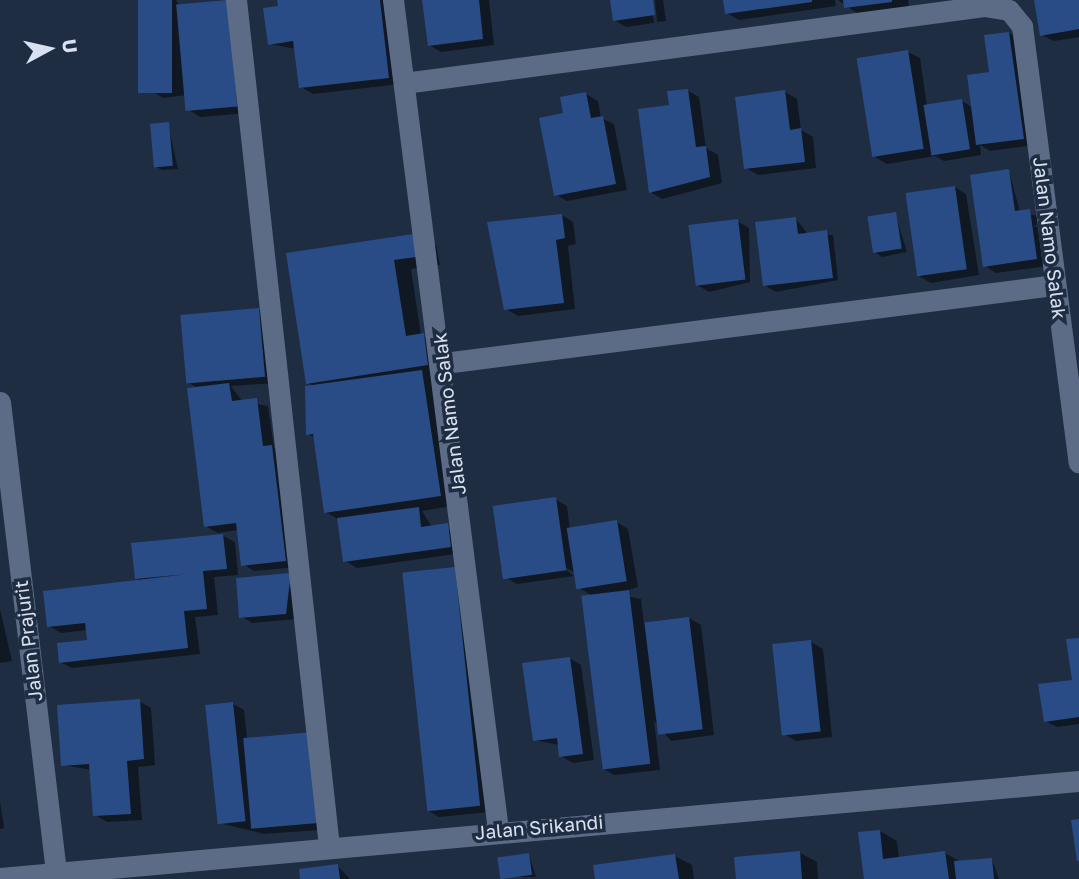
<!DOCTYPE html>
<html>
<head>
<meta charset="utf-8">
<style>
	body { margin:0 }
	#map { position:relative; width:1079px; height:879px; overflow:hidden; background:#1f2d43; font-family:"Golos Text",sans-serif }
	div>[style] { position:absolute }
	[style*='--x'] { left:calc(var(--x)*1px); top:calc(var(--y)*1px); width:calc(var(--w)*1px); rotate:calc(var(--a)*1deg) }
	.shadow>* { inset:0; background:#0007 }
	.building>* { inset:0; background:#294c86; transform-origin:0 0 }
	.minor>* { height:21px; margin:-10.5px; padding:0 10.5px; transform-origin:10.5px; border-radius:10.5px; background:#5d6c86 }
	span { translate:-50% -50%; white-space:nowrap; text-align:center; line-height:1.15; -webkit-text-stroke:7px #1f2d43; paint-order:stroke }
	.street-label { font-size:19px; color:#d8e1f0 }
	.north { position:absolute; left:14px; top:14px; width:70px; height:70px; -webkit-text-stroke:5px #1f2d43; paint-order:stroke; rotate:82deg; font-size:19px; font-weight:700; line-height:28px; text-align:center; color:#d8e1f0 }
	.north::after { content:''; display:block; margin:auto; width:24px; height:32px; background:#d8e1f0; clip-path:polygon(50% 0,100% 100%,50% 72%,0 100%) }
</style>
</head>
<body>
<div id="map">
	<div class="shadow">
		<div style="clip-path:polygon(140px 0,176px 0,249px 113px,200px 117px,189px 110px,187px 95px,163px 98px,152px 91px)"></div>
		<div style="clip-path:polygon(279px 0,390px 0,400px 84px,313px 94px,301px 87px,296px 49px,270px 44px)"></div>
		<div style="clip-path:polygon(424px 0,489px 0,494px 45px,441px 52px,429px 45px)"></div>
		<div style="clip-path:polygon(612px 0,651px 0,654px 23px,626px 27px,614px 20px)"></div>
		<div style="clip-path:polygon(655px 0,663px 0,666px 21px,657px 22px)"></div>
		<div style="clip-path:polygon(725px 0,835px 0,836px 6px,739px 20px,727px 13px)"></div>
		<div style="clip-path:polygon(838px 0,908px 0,909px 7px,858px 14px)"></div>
		<div style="clip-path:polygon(1041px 0,1079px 0,1079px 37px,1054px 41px,1042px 35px)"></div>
		<div style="clip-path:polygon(1009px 33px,1021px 40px,1035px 145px,990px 151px,980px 145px,981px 155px,944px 161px,935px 156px,887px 164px,875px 157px,908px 52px,920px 58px,927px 106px,962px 101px,973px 108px)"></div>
		<div style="clip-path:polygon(687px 90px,699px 97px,706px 148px,718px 155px,722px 183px,662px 199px,650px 192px,671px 107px)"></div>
		<div style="clip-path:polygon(785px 92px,797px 99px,801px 130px,813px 137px,816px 168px,758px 175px,746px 168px)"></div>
		<div style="clip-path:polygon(586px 94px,598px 101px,601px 118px,614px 124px,627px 190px,567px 201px,555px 194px,565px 115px)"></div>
		<div style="clip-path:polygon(168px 124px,178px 169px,162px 170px,156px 167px)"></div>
		<div style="clip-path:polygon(1009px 171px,1020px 212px,1042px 217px,1048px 266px,996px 273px,985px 266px)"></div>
		<div style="clip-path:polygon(955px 187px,966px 194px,979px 275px,931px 283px,919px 276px)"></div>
		<div style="clip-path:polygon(895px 214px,907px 252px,882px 257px,876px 253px)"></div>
		<div style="clip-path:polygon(562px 215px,573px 222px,576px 244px,568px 246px,575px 309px,518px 316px,506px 309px)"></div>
		<div style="clip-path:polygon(796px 219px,808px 234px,833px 235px,838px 280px,776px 292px,764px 285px)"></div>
		<div style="clip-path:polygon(737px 221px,749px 228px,750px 282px,709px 292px,697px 285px)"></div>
		<div style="clip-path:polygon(419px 235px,436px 245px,440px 265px,411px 269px,421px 335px,441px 345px,457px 505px,422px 511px,432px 527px,459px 532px,462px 553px,357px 568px,345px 561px,339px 520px,326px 512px,315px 438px,308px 434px,315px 387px,307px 382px,288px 255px)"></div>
		<div style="clip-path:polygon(259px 310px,271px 317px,276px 383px,231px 386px,242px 401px,268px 406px,274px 448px,284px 454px,297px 567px,254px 571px,243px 564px,238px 530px,218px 533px,235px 542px,238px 575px,214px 577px,218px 615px,195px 617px,200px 654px,72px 668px,60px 662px,88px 642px,87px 630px,61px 633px,49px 626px,222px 535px,205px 526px,198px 388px,187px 382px)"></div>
		<div style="clip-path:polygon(555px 499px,567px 506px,570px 530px,617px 522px,628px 529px,638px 587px,616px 594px,641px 599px,644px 624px,689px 618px,701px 625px,714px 735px,671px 741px,654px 721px,660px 770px,614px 775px,602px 768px,593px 596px,579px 588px,577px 574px,559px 564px,574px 576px,517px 584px,505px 577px)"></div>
		<div style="clip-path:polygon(455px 569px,490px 812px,439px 817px,427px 810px)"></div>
		<div style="clip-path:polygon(291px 575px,297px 619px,252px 623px,241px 616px)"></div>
		<div style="clip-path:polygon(0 609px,12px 661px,0 663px)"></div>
		<div style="clip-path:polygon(1079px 639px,1079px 724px,1057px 727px,1045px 721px,1074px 682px)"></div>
		<div style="clip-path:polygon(811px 642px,823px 649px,832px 737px,796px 741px,784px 734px)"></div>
		<div style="clip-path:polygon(569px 658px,581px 665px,594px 760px,573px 763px,561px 756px,559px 745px,534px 740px)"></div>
		<div style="clip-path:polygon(139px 701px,151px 708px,155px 765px,138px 767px,142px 820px,107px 822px,95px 815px,92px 770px,63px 765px)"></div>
		<div style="clip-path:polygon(233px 704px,244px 710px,247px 738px,332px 829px,264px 834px,219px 823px)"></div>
		<div style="clip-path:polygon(0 801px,4px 828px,0 829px)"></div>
		<div style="clip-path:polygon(880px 831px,897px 841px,899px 859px,945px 853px,961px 862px,992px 859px,999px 879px,866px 879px)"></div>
		<div style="clip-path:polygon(800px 853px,817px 862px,818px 879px,738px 879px)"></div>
		<div style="clip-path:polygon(529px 855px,536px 877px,501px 877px)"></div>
		<div style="clip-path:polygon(675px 856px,692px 865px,694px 879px,597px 879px)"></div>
		<div style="clip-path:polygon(338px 866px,350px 879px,302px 879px)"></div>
	</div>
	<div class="building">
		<div style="left:138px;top:0;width:34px;height:93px"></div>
		<div style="left:228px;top:0;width:107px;height:52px;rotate:85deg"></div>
		<div style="clip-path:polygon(277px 0,380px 0,389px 78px,299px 88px,293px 41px,268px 45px,263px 8px,278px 6px)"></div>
		<div style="clip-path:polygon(422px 0,479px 0,483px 39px,428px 46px)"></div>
		<div style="clip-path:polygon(610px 0,653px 0,655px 15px,613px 21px)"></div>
		<div style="clip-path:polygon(723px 0,812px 0,812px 2px,725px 14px)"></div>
		<div style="clip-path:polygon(843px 0,892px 0,892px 2px,844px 8px)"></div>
		<div style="clip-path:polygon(1034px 0,1079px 0,1079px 29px,1040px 36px)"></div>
		<div style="clip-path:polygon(1009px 32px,1024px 139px,976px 145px,967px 75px,989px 72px,984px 35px)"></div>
		<div style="left:908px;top:50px;width:100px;height:52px;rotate:81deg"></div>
		<div style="clip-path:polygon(688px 89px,696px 147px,706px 146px,710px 177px,649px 193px,638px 109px,669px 105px,667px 91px)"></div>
		<div style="clip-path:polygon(785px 90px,790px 130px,801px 128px,805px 162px,744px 169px,735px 97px)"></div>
		<div style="clip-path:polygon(586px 92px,591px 118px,603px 116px,616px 184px,554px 196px,539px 118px,563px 113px,560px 97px)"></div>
		<div style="left:962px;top:99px;width:51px;height:39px;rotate:81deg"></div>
		<div style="left:169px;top:122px;width:44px;height:19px;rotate:85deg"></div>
		<div style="clip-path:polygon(1009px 169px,1015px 211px,1030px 209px,1037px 259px,983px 267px,970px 175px)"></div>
		<div style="left:955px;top:186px;width:84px;height:50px;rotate:82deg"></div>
		<div style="left:896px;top:212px;width:37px;height:29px;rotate:81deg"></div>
		<div style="clip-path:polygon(562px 214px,565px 238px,556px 240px,564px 303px,504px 310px,487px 222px)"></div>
		<div style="clip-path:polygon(796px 217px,798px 234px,827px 230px,833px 278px,763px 286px,755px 222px)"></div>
		<div style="left:738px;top:219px;width:61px;height:50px;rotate:83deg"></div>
		<div style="clip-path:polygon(420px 233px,423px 256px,394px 260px,406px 336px,424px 333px,428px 365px,306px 384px,286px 253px)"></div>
		<div style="left:259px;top:308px;width:69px;height:79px;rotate:85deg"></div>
		<div style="clip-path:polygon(422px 370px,441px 496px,324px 513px,313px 434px,306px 435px,305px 386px)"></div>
		<div style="clip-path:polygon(229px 383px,232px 401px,257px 398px,263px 446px,272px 445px,286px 561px,241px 566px,236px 523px,204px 527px,187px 388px)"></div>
		<div style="left:556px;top:497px;width:74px;height:64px;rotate:82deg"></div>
		<div style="clip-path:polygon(419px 507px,421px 527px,448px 523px,451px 547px,343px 562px,337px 518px)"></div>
		<div style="left:617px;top:520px;width:62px;height:51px;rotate:81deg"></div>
		<div style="clip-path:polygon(223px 534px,227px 569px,203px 571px,207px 609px,184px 611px,188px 648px,59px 663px,57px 643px,87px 640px,85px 623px,47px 627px,43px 591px,188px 574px,135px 579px,131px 543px)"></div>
		<div style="left:455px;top:567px;width:240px;height:53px;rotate:84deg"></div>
		<div style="clip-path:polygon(291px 573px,286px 614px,239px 618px,236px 578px)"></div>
		<div style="left:629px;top:590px;width:175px;height:48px;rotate:83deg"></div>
		<div style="left:689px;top:617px;width:113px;height:45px;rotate:83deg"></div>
		<div style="clip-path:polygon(1079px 638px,1079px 717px,1044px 722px,1038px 684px,1072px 680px,1066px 639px)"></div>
		<div style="left:811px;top:640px;width:92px;height:39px;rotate:84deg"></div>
		<div style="clip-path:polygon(570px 657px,583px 754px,559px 757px,557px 738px,533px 741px,522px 663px)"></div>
		<div style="clip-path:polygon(140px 699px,144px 759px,127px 761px,131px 814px,93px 816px,89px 764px,61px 766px,57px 705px)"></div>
		<div style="left:233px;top:702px;width:120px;height:28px;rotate:84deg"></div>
		<div style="left:313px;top:732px;width:91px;height:70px;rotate:85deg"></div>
		<div style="clip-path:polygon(1079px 819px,1079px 861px,1077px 861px,1071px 820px)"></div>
		<div style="clip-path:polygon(880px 830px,883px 859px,945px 851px,949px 879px,864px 879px,858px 832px)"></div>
		<div style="clip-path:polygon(800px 851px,802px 879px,736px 879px,734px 857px)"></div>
		<div style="left:529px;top:853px;width:22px;height:32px;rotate:82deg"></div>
		<div style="clip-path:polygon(675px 854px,679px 879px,595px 879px,593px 865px)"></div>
		<div style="clip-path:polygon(992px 858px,994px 879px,956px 879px,954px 861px)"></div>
		<div style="clip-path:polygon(338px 864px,340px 879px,300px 879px,299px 869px)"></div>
	</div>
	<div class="minor">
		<div style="--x:236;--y:0;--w:852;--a:83.73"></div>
		<div style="--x:393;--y:0;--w:837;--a:82.79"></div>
		<div style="--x:404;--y:83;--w:585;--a:-7.56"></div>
		<div style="--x:984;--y:6;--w:25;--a:9"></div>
		<div style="--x:1009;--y:10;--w:21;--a:51"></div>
		<div style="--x:1022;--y:26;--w:440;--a:82.6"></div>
		<div style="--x:444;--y:363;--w:616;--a:-7.28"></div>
		<div style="--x:0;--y:402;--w:480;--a:83.2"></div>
		<div style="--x:0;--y:878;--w:1083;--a:-5.14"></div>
	</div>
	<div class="street-label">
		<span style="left:1050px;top:238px;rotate:83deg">Jalan Namo Salak</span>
		<span style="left:449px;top:414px;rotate:-97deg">Jalan Namo Salak</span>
		<span style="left:28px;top:641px;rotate:-97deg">Jalan Prajurit</span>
		<span style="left:539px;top:827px;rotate:-5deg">Jalan Srikandi</span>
	</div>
	<div class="north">U</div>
</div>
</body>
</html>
